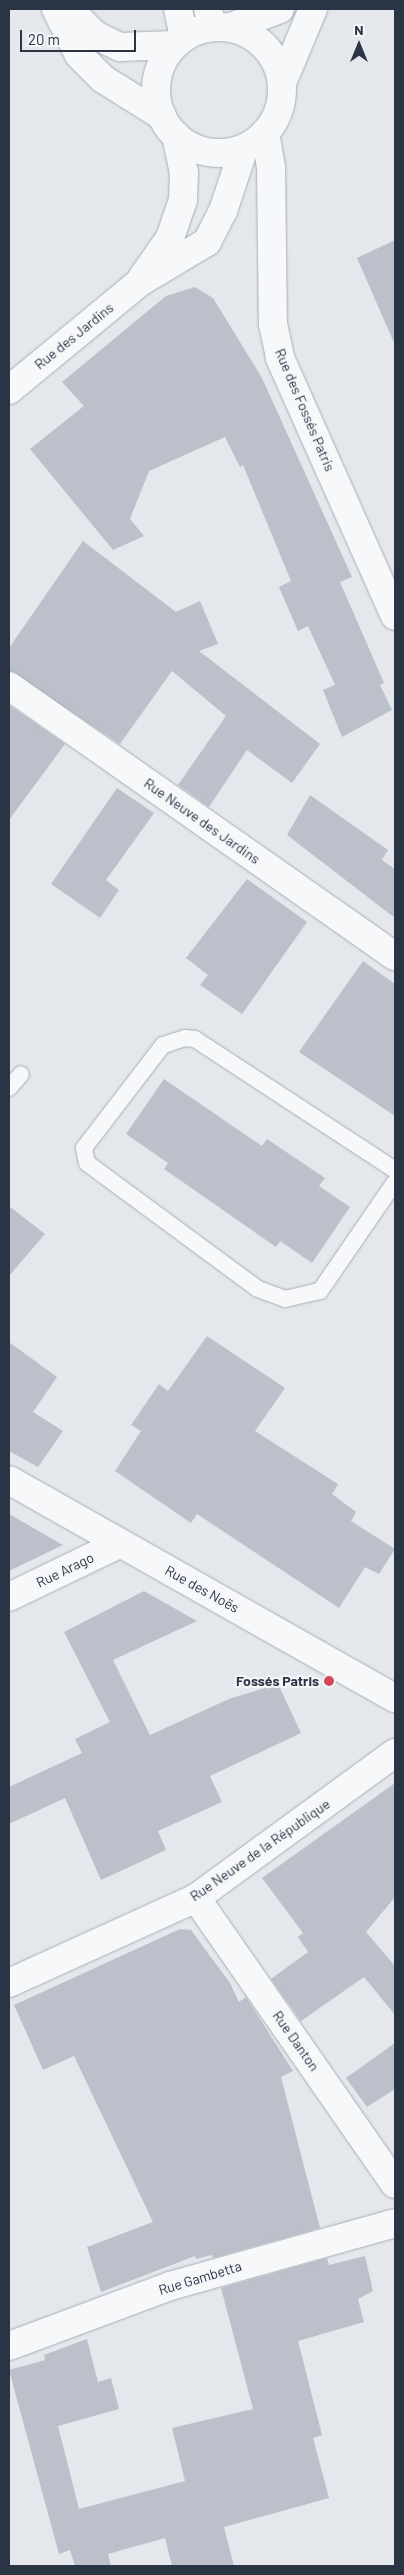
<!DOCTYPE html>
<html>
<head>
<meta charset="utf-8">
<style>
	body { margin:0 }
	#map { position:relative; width:404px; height:2575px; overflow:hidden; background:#e4e7ec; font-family:Barlow,sans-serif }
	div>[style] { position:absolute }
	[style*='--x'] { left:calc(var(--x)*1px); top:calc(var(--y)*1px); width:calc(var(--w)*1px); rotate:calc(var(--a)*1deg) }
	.building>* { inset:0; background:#bbc0ca }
	.roads { filter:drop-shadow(0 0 1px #a9aeb7) drop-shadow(0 0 1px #a9aeb7) }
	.service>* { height:16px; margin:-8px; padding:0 8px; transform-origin:8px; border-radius:8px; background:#f7f8fa }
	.minor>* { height:28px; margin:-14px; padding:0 14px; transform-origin:14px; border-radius:14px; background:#f7f8fa }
	.tertiary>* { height:28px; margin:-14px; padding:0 14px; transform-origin:14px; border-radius:14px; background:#f7f8fa }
	.tertiary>.ring { margin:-14px; padding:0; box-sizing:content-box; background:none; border:28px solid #f7f8fa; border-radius:50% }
	.dots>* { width:14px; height:14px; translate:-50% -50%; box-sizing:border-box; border:2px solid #f4f6f9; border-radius:50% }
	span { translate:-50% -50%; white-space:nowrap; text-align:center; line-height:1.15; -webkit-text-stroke:4.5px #f4f6f9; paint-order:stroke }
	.street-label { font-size:14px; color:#2b3445 }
	.poi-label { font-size:14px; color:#2b3445; font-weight:700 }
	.right { translate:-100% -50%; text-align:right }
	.frame { position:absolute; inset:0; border:10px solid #2b3445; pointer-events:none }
	.north { position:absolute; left:334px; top:20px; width:50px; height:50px; -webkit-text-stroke:4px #f4f6f9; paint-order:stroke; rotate:0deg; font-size:14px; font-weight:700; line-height:20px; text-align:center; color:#2b3445 }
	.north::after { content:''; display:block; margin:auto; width:18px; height:22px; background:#2b3445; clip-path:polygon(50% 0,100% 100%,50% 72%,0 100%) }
	.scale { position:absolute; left:20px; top:30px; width:116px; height:22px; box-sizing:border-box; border:2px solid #2b3445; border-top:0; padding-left:6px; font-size:15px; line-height:18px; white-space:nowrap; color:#2b3445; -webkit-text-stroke:4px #f4f6f9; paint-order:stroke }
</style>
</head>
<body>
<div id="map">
	<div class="building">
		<div style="clip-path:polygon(395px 240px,395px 345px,357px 258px)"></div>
		<div style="clip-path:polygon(195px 287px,213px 298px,262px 378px,352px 577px,340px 582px,384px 683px,380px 685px,392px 710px,342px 737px,323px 690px,335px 685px,308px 626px,298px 631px,279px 587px,291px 581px,243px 465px,240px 467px,225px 437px,149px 471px,130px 519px,144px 536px,113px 550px,30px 449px,84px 406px,62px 382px,166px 296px)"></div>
		<div style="clip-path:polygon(83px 541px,176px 612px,200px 601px,218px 644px,199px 651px,320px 744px,292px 783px,247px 750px,209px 807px,178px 785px,226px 716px,172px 671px,120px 744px,9px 671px,9px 648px)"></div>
		<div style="clip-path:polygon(9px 705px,65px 744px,9px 820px)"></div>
		<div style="clip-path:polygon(117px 788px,154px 813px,106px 880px,119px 890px,100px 918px,51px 884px)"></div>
		<div style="clip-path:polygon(310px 795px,388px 850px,382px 860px,395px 869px,395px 918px,287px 835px)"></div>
		<div style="clip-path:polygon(247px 879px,307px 922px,242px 1014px,200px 985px,208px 975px,186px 958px)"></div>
		<div style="clip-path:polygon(363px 961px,395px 984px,395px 1116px,299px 1052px)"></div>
		<div style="clip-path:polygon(164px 1079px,262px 1146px,267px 1139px,325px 1178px,319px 1186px,350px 1207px,312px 1263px,280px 1241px,276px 1247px,263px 1238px,164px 1169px,168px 1163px,126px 1134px)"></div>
		<div style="clip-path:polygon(9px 1206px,45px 1234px,9px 1276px)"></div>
		<div style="clip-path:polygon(207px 1336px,285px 1388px,255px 1431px,338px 1484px,332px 1494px,356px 1512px,351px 1521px,395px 1549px,379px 1574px,365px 1567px,339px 1608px,197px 1514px,191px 1523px,115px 1471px,141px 1431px,131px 1425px,159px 1384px,168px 1391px)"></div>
		<div style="clip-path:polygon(9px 1342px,57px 1377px,33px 1412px,63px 1431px,38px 1467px,9px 1451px)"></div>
		<div style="clip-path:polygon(9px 1514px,63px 1545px,9px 1571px)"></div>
		<div style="clip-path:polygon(144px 1591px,197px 1621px,113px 1660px,150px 1735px,229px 1699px,278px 1684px,301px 1733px,210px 1776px,222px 1802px,158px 1831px,166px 1850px,101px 1880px,65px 1798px,9px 1824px,9px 1787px,82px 1753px,75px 1739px,110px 1722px,64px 1632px)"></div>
		<div style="clip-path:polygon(395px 1783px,395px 1897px,366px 1932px,395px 1966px,395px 2015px,364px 1977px,301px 2021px,271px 1979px,308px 1952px,298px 1937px,303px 1933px,262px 1878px)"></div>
		<div style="clip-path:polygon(180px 1929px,191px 1930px,230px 1983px,239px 2002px,246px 1997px,293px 2071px,281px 2077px,320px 2228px,213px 2258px,212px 2255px,196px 2259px,195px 2256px,101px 2292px,87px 2247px,153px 2222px,74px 2056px,43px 2070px,14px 2005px)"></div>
		<div style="clip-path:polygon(395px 2043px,395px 2089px,367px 2107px,346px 2078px)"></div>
		<div style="clip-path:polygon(365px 2256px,373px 2291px,358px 2299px,364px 2322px,298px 2341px,322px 2435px,313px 2438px,329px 2498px,224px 2527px,234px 2566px,172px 2566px,165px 2538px,108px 2554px,111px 2566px,75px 2566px,70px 2550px,59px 2554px,9px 2370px,45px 2360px,44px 2355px,87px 2339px,98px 2382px,111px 2378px,119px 2409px,58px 2426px,79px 2509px,185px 2481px,172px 2428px,253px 2409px,221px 2288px,327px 2258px,329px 2265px)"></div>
	</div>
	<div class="roads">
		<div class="service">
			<div style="--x:9;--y:1088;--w:18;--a:-49"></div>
			<div style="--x:395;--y:1170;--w:239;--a:-146.8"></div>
			<div style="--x:195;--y:1039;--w:10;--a:-174"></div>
			<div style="--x:185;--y:1038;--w:23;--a:162"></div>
			<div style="--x:163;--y:1045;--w:130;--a:127.5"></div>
			<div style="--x:84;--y:1148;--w:15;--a:79"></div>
			<div style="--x:87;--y:1163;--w:212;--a:36.4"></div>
			<div style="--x:258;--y:1289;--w:29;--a:20"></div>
			<div style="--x:285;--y:1299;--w:36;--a:-13"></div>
			<div style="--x:320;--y:1291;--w:132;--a:-55.5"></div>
		</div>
		<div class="minor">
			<div style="--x:56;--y:9;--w:51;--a:63.4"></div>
			<div style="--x:79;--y:55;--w:34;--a:45"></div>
			<div style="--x:103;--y:79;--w:70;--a:32.1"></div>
			<div style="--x:69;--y:9;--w:37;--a:45"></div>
			<div style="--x:95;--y:35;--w:28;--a:26"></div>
			<div style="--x:120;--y:47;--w:54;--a:-2.1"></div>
			<div style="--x:178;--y:9;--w:29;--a:78"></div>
			<div style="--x:208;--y:9;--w:18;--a:77"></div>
			<div style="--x:265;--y:133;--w:35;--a:80"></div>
			<div style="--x:271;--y:167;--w:157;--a:89.3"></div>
			<div style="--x:273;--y:324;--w:35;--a:78"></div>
			<div style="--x:280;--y:358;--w:282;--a:66"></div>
			<div style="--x:9;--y:686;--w:471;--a:35"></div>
			<div style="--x:9;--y:1597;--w:124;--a:-25.7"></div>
			<div style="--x:196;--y:1898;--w:348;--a:55.2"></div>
			<div style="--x:9;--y:1983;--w:205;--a:-24.4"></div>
			<div style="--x:196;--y:1898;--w:246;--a:-36.1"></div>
			<div style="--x:9;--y:2346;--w:172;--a:-20.4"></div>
			<div style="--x:170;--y:2286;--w:234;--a:-15.6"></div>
		</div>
		<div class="tertiary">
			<div style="--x:231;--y:27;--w:52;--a:-20.2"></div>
			<div class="ring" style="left:156px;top:27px;width:98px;height:98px"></div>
			<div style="--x:282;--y:83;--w:80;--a:-67.3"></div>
			<div style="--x:142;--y:278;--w:49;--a:-55"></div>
			<div style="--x:170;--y:238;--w:40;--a:-71.1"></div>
			<div style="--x:183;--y:200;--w:27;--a:-88"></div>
			<div style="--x:184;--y:173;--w:38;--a:-102"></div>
			<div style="--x:9;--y:390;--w:170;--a:-39.5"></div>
			<div style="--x:140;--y:282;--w:78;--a:-30.8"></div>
			<div style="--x:207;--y:242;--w:35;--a:-63"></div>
			<div style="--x:223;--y:211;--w:66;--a:-71.6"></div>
			<div style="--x:9;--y:1480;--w:443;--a:29.5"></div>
		</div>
	</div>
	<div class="dots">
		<div style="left:329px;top:1681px;background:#d1495b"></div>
	</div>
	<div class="street-label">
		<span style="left:74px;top:336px;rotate:-39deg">Rue des Jardins</span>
		<span style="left:305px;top:410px;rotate:67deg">Rue des Fossés Patris</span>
		<span style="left:202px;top:821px;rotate:35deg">Rue Neuve des Jardins</span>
		<span style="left:65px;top:1570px;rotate:-26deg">Rue Arago</span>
		<span style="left:202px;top:1589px;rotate:29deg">Rue des Noës</span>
		<span style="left:260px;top:1850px;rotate:-35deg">Rue Neuve de la République</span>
		<span style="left:296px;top:2041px;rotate:55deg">Rue Danton</span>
		<span style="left:200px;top:2278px;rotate:-17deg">Rue Gambetta</span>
	</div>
	<div class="poi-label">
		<span class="right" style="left:319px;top:1681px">Fossés Patris</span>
	</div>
	<div class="frame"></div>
	<div class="north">N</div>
	<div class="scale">20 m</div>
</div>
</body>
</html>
